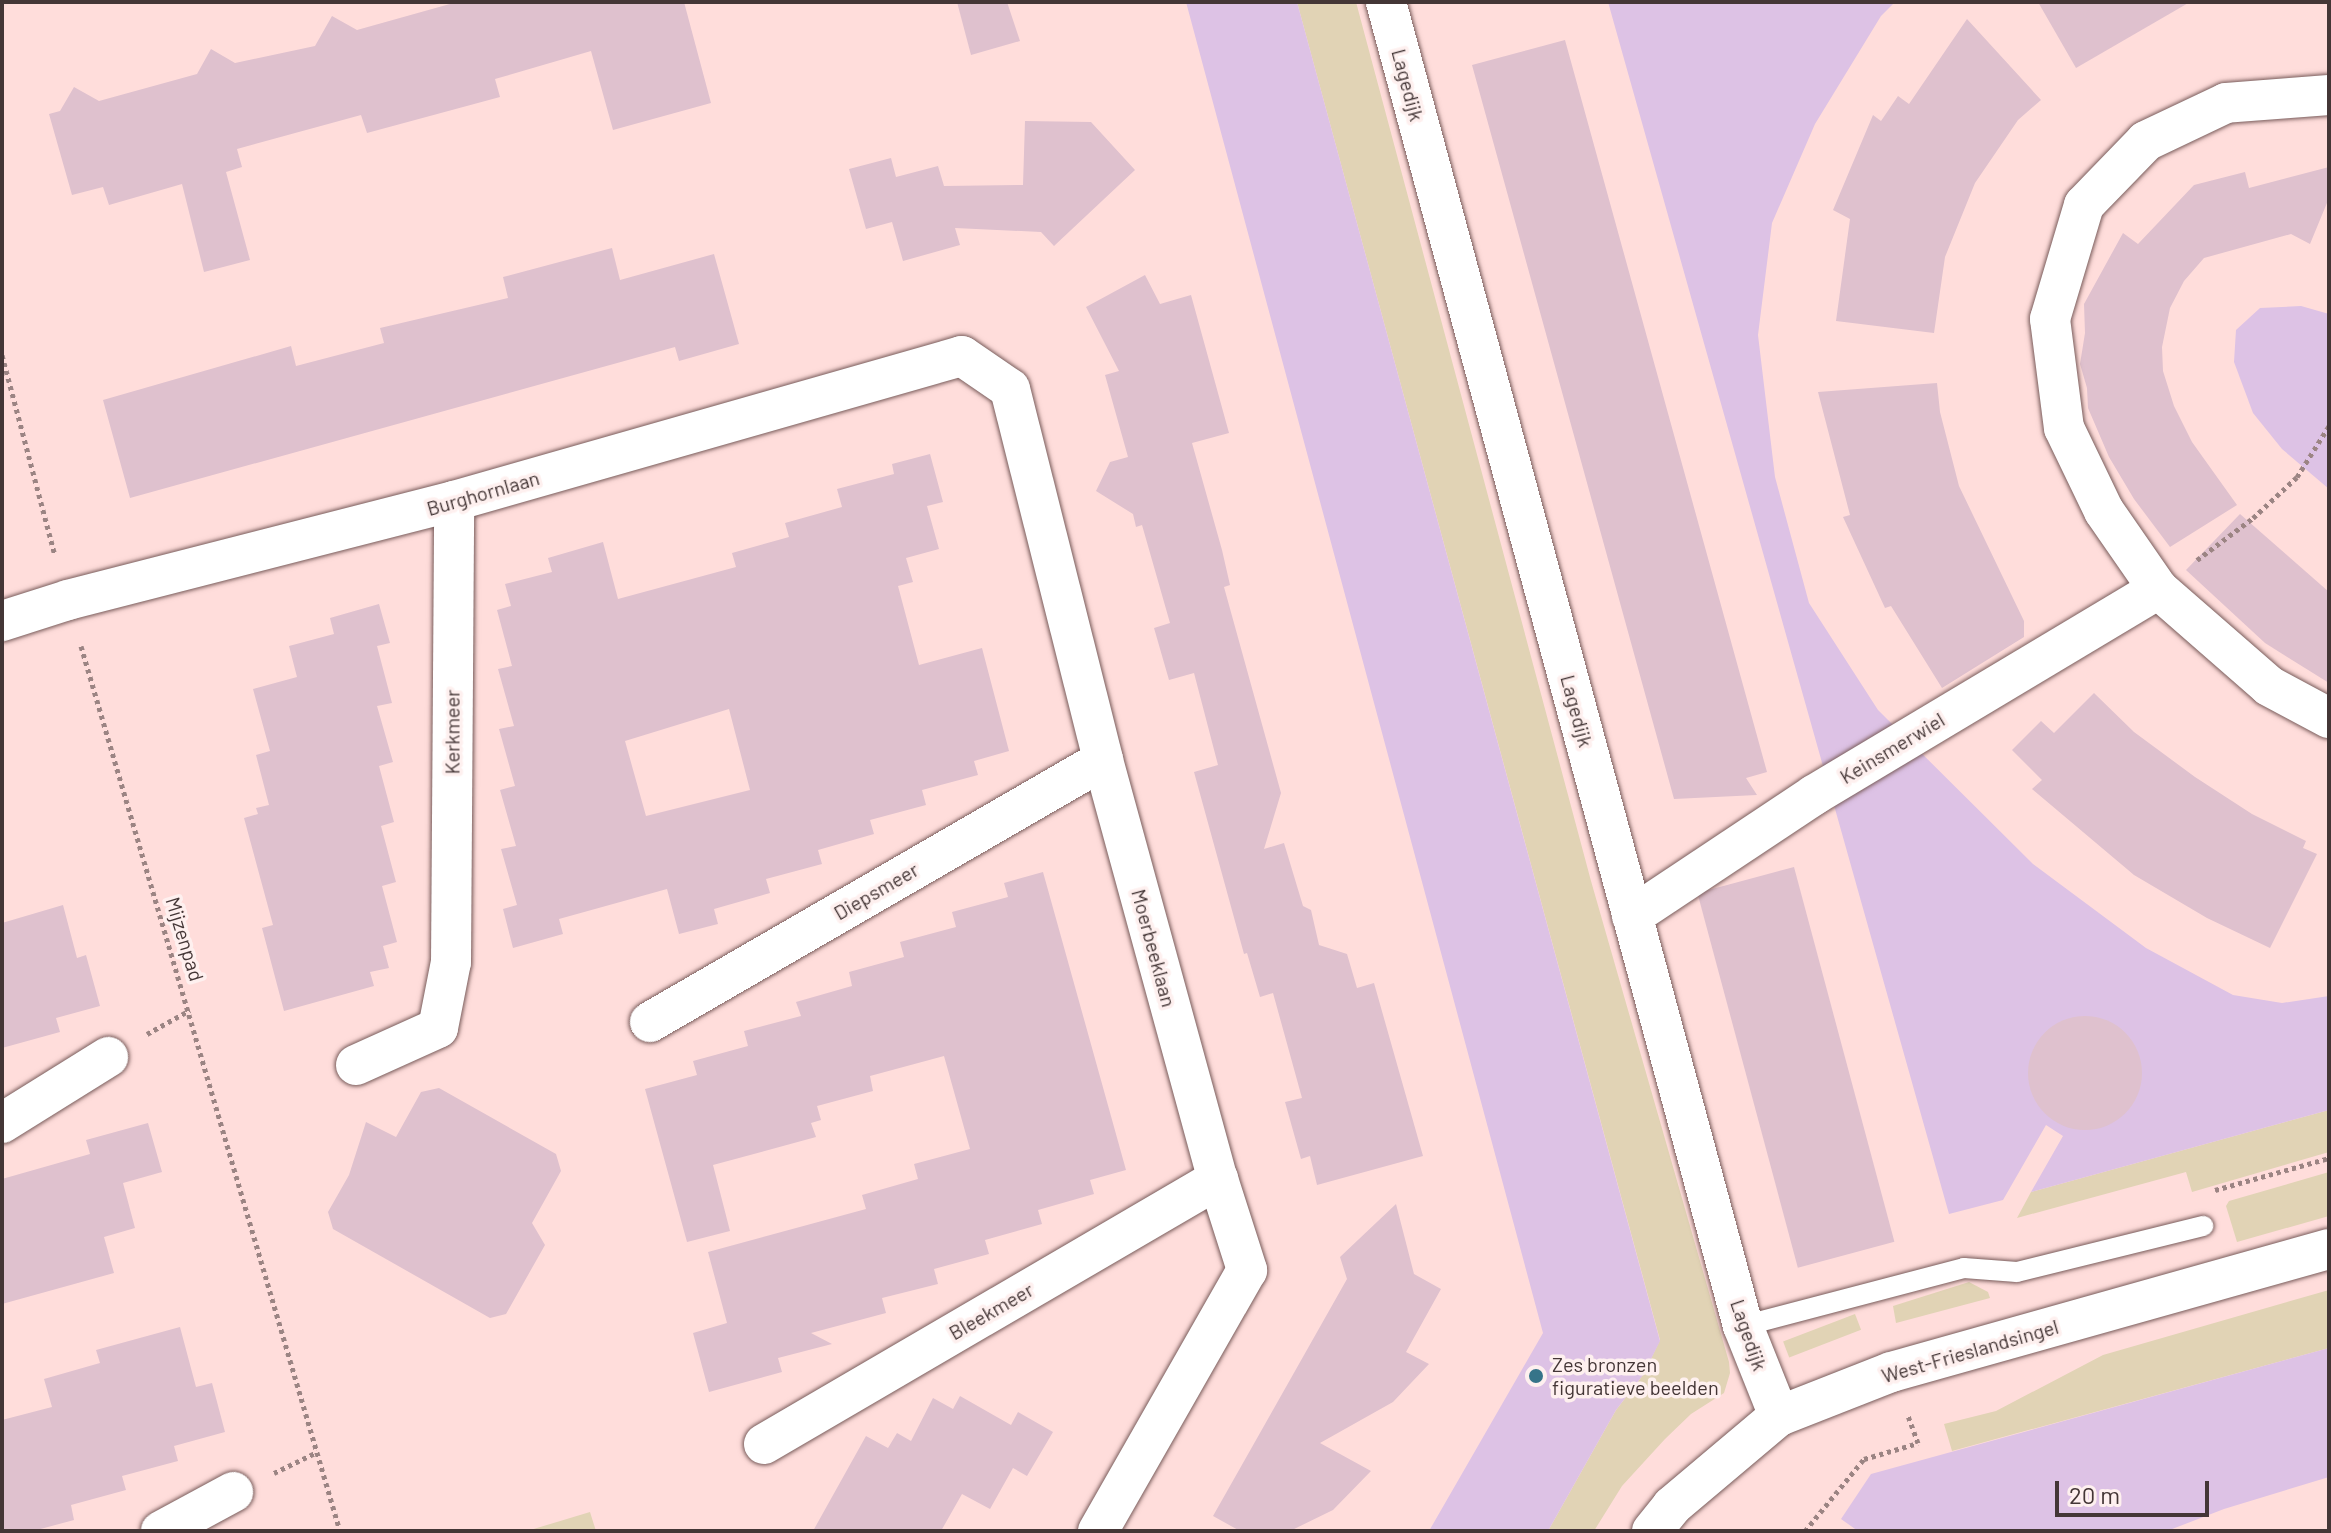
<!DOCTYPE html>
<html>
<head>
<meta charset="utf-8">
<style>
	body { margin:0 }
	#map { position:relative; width:2331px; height:1533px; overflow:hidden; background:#ffdddb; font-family:Barlow,sans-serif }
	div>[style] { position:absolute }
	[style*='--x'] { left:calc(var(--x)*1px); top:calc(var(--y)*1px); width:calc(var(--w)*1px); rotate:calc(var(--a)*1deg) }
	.green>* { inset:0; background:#e1d3b5; transform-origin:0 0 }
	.water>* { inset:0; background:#ddc2e5 }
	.building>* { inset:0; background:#dfc1ce; transform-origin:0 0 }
	.round { border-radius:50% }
	.path>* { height:5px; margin-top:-2.5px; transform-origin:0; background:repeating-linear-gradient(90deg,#9b8483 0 4px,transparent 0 8px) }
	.roads { filter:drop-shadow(0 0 2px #795c5b) drop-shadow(0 0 2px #795c5b) }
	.lane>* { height:20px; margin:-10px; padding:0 10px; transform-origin:10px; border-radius:10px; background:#fff }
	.street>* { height:40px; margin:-20px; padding:0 20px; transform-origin:20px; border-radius:20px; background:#fff }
	.dots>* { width:22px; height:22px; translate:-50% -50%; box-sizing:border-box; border:4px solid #fef0ef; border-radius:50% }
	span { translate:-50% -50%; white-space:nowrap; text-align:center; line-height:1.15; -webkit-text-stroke:7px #fef0ef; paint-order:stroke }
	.street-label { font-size:20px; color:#443636 }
	.poi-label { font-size:20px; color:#443636 }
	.left { translate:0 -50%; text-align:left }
	.frame { position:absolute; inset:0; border:4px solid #443636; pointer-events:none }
	.scale { position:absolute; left:2055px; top:1481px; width:154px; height:36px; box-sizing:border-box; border:4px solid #443636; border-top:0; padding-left:10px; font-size:24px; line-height:28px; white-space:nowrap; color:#443636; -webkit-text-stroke:6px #fef0ef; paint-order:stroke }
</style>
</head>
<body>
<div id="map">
	<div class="green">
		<div style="clip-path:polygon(1297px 2px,1356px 2px,1591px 881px,1729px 1362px,1730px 1373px,1724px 1393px,1691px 1414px,1665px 1439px,1622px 1486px,1594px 1531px,1548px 1531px,1616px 1410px,1643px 1375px,1660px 1340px)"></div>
		<div style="clip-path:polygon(2329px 1110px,2329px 1152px,2192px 1192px,2186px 1172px,2017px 1218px,2031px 1192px)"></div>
		<div style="clip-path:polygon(2329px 1172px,2329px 1216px,2237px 1242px,2226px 1206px,2229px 1201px)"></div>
		<div style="clip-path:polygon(1969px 1282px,1988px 1292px,1990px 1298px,1896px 1323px,1893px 1306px)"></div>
		<div style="clip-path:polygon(2329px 1290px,2329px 1348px,1952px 1451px,1944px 1424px,1996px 1411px,2103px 1355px)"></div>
		<div style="left:1855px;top:1314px;width:17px;height:77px;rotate:69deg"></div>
		<div style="clip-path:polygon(590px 1512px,596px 1531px,527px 1531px)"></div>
	</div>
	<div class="water">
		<div style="clip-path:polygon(1186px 2px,1297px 2px,1660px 1341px,1643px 1375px,1616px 1410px,1548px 1531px,1429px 1531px,1543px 1333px)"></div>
		<div style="clip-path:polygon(1608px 2px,1895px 2px,1881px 16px,1815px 124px,1772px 223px,1758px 335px,1775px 477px,1809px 603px,1878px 710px,2033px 864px,2146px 948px,2233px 995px,2282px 1003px,2329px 996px,2329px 1110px,2031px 1192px,2063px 1136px,2046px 1125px,2003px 1200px,1949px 1214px)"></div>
		<div style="clip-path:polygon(2301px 306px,2329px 314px,2329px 489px,2282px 449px,2253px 413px,2234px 362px,2236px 330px,2260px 308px)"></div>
		<div style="clip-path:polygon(2329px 1348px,2329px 1477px,2224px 1509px,2167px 1531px,1858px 1531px,1841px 1519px,1871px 1474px)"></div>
	</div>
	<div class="building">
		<div style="clip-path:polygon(457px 2px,684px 2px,711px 103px,613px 130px,591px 51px,495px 79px,500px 97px,367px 133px,361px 115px,237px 149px,242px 167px,226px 172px,250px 260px,204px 272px,182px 184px,109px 205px,103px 187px,72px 195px,49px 114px,60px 111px,74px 87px,99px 101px,197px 74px,211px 49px,235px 63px,315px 46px,332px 16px,357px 30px)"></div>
		<div style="clip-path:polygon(957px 2px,1007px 2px,1020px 41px,971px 55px)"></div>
		<div style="clip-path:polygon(2038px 2px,2190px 2px,2076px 68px)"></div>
		<div style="clip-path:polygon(1967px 19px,2041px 100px,2018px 120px,1975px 183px,1945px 257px,1934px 333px,1836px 321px,1850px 219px,1833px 210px,1873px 115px,1881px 121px,1898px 96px,1909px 104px)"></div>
		<div style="clip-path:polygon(1565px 40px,1767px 772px,1746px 778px,1757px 795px,1674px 799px,1472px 65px)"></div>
		<div style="clip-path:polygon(1025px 121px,1091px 122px,1135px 170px,1054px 246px,1041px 232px,955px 228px,960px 245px,903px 261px,892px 222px,866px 229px,849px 169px,891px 158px,896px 177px,938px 166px,944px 186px,1023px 185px)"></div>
		<div style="clip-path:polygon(2329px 167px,2329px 198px,2310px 244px,2291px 234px,2204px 258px,2184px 281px,2170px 308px,2162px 347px,2163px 371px,2174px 406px,2192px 442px,2237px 505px,2170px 547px,2134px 499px,2109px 457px,2088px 408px,2087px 388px,2080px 364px,2085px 333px,2084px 304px,2123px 233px,2138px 244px,2194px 185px,2245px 172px,2249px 188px)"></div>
		<div style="clip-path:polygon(612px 248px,620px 280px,714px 254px,739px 344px,679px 361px,675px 347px,130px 498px,103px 400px,291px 346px,296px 366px,384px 343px,380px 328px,508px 298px,503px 277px)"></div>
		<div style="clip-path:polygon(1145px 275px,1160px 304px,1191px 295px,1229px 433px,1192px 443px,1222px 550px,1230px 585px,1224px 587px,1281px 793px,1264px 849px,1284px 843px,1303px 906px,1311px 910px,1319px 945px,1347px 954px,1357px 988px,1374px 983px,1423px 1156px,1317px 1185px,1310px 1156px,1301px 1159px,1285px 1102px,1302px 1098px,1273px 993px,1260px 997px,1247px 953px,1244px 954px,1194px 772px,1218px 765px,1194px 673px,1169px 680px,1154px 628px,1170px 623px,1142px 525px,1136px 527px,1133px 514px,1096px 491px,1110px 462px,1128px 457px,1105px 375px,1119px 371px,1086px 307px)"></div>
		<div style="clip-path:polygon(1937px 383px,1940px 412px,1959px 486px,2024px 621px,2024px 637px,1942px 688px,1891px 606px,1885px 608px,1843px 517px,1850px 515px,1818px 392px)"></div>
		<div style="clip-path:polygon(evenodd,930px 454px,943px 502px,927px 506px,939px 549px,906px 558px,913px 582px,898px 586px,919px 665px,982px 648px,1009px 751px,974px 761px,978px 775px,922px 790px,926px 805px,870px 820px,874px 834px,818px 850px,822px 864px,766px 879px,770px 893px,714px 909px,718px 924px,679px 934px,667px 889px,559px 919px,563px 934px,513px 948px,503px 909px,517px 905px,501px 849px,516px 846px,500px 790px,515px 786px,499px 729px,514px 726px,498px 669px,512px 666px,497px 610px,511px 606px,505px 584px,552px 572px,548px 558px,603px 542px,618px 599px,736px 567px,732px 553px,789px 537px,785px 523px,842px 507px,837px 489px,894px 474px,892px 464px,930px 454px,729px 709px,750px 790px,646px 816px,625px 741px,729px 709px)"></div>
		<div style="clip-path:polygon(2240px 514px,2329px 592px,2329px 683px,2265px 643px,2186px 570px)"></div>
		<div style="clip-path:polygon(379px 604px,390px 643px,377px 646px,392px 703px,377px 706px,393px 762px,379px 766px,394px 822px,381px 826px,396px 882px,382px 886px,397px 942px,383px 946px,389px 968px,370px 972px,374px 986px,284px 1011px,262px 928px,273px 925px,244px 818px,258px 814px,256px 808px,269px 805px,256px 755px,270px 751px,253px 689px,297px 677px,289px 646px,334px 634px,330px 618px)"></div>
		<div style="clip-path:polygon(2094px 693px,2134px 732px,2195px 777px,2252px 814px,2306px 841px,2303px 848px,2317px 854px,2270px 948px,2207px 918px,2134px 875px,2032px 789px,2042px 780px,2012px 750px,2041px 721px,2054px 733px)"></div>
		<div style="left:1794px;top:867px;width:388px;height:100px;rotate:75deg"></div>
		<div style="clip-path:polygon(1043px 872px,1126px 1170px,1090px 1180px,1094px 1194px,1038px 1210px,1042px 1224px,985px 1240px,989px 1254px,934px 1269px,938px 1284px,882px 1298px,886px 1313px,811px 1333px,832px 1344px,778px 1358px,782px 1372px,709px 1392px,693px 1333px,727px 1323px,708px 1252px,866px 1209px,862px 1195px,918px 1179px,914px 1164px,970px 1149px,944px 1056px,870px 1076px,873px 1091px,817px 1106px,821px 1120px,811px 1123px,816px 1137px,713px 1165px,730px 1231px,687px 1242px,645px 1089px,697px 1075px,693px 1061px,748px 1046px,744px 1031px,801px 1016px,796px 1002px,852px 986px,849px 972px,904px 957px,900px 942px,956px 927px,952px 912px,1008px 897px,1004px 883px)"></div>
		<div style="clip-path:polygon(63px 905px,77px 958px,86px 955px,100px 1006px,56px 1018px,60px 1032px,2px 1048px,2px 923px)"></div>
		<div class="round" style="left:2028px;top:1016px;width:114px;height:114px"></div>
		<div style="clip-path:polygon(439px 1088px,556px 1154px,561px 1171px,532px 1223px,545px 1245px,506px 1314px,490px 1318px,333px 1229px,328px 1212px,349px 1175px,366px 1122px,396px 1137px,421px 1092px)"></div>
		<div style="clip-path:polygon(148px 1123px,162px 1172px,123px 1183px,135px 1228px,104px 1237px,114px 1273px,2px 1304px,2px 1179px,90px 1154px,86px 1140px)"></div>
		<div style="clip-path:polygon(1396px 1204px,1414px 1274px,1441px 1289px,1406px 1352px,1429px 1364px,1393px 1402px,1320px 1443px,1371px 1471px,1333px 1510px,1290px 1531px,1240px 1531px,1213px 1516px,1347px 1279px,1340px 1257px)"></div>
		<div style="clip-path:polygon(180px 1327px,196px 1387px,212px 1383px,225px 1432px,174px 1446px,178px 1461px,122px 1476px,126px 1490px,71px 1505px,74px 1520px,33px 1531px,2px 1531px,2px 1420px,52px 1407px,44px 1379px,100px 1363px,96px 1350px)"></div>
		<div style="clip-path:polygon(960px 1396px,1011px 1425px,1018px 1412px,1053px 1432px,1027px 1476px,1013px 1468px,990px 1509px,962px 1494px,941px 1531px,813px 1531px,866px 1436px,888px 1448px,897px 1433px,911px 1441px,933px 1398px,953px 1409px)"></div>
	</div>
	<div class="path">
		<div style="--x:2;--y:355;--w:207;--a:75.2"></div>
		<div style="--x:2197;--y:560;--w:70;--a:-36.9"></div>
		<div style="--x:2253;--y:518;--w:60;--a:-43"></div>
		<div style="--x:2297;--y:477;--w:60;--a:-57.9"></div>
		<div style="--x:81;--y:646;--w:922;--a:73.69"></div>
		<div style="--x:147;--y:1034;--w:49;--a:-29.2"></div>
		<div style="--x:2215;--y:1190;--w:118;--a:-15.7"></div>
		<div style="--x:274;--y:1473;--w:48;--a:-26"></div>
		<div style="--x:1805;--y:1531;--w:93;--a:-50.7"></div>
		<div style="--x:1864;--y:1459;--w:56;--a:-16.5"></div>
		<div style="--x:1918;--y:1443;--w:29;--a:-110"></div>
	</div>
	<div class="roads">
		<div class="lane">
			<div style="--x:1743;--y:1326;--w:228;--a:-14.7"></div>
			<div style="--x:1964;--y:1268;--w:53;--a:4.3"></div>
			<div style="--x:2017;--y:1272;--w:192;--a:-13.9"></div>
		</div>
		<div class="street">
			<div style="--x:1386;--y:2;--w:1371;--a:74.91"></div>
			<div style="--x:1743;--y:1326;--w:97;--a:68.2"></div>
			<div style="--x:2329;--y:95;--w:103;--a:175.6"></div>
			<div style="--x:2226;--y:103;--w:89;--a:154.6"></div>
			<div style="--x:2146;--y:141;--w:89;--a:134.1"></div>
			<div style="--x:2084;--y:205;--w:119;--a:106.6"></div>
			<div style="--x:2050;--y:319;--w:110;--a:82.7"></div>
			<div style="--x:2064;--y:428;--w:92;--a:64.3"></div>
			<div style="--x:2104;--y:511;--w:95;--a:55.3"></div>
			<div style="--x:2158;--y:589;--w:147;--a:41.1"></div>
			<div style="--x:2269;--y:686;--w:68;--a:28.1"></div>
			<div style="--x:2;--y:621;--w:69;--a:-17.7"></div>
			<div style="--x:68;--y:600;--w:398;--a:-14.4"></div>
			<div style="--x:454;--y:501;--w:528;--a:-15.93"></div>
			<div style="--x:962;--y:356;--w:58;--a:34.5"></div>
			<div style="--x:1010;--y:389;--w:382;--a:75.9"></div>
			<div style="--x:1103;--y:760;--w:434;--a:74.7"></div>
			<div style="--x:1218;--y:1179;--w:96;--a:72.3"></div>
			<div style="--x:1247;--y:1270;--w:301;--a:119.7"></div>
			<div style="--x:1632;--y:916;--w:219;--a:-33.6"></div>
			<div style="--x:1814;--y:795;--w:401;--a:-30.9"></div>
			<div style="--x:650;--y:1022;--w:523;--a:-30.04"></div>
			<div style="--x:356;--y:1065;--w:90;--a:-24.3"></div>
			<div style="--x:438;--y:1028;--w:67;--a:-78.9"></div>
			<div style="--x:451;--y:962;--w:461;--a:-89.6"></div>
			<div style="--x:2;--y:1123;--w:125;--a:-31.9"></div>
			<div style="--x:764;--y:1444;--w:526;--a:-30.27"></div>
			<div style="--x:161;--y:1531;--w:82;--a:-28.4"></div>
			<div style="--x:1652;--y:1531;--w:32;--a:-51"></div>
			<div style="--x:1672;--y:1506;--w:140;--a:-40.1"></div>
			<div style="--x:1779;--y:1416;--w:120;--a:-21.4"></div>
			<div style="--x:1891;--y:1372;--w:455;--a:-15.7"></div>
		</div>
	</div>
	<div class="dots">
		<div style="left:1536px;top:1376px;background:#367489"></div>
	</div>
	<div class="street-label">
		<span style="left:1408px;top:85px;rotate:75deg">Lagedijk</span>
		<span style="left:483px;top:493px;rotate:-16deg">Burghornlaan</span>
		<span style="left:1577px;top:711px;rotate:75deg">Lagedijk</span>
		<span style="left:452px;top:732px;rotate:-90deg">Kerkmeer</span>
		<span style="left:1892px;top:748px;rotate:-31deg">Keinsmerwiel</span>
		<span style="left:876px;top:891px;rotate:-30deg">Diepsmeer</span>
		<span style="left:185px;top:939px;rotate:73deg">Mijzenpad</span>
		<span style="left:1154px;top:948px;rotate:75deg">Moerbeeklaan</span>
		<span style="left:991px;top:1311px;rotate:-30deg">Bleekmeer</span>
		<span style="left:1749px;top:1335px;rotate:71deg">Lagedijk</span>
		<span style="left:1970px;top:1351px;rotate:-16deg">West-Frieslandsingel</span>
	</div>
	<div class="poi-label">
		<span class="left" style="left:1552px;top:1376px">Zes bronzen<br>figuratieve beelden</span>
	</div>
	<div class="frame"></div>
	<div class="scale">20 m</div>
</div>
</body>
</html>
